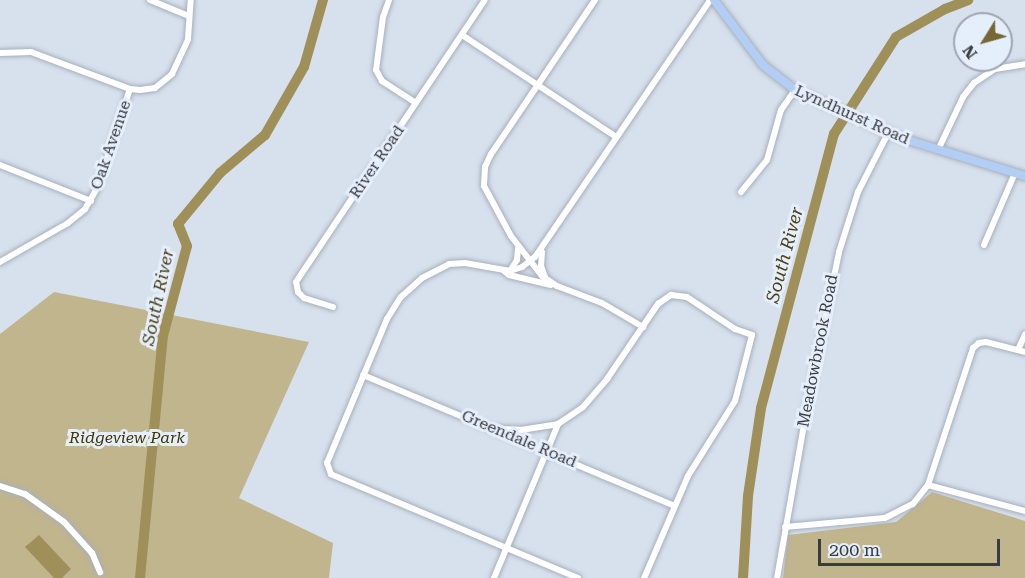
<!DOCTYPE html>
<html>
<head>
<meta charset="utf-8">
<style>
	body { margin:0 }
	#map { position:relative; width:1025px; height:578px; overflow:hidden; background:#d7e1ee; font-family:"Roboto Serif",serif }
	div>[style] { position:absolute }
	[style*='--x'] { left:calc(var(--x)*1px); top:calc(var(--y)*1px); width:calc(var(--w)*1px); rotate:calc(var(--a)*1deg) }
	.green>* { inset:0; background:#c1b58d }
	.water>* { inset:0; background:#9f8f58 }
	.river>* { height:10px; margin:-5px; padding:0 5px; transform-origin:5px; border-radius:5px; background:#9f8f58 }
	.roads { filter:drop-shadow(0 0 2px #a7afbc) drop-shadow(0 0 2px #a7afbc) }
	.minor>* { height:6px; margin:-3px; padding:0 3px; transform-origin:3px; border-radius:3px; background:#fff }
	.major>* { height:8px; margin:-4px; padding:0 4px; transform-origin:4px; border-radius:4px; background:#b3cef5 }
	span { translate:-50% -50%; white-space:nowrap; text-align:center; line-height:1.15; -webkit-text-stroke:6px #e5eefb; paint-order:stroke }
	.street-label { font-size:16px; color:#383b40 }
	.park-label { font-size:16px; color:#403404; font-style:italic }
	.water-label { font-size:18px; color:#4d4115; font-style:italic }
	.north { position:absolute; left:953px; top:12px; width:60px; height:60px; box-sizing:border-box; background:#e5eefb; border:2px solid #a0a6b0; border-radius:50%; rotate:233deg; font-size:16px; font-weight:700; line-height:24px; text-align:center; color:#383b40 }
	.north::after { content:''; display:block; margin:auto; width:21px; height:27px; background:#766735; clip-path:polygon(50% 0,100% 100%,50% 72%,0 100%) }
	.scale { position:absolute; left:818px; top:539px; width:182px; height:27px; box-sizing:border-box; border:3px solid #383b40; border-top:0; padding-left:8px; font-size:18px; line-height:21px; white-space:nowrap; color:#383b40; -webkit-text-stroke:4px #e5eefb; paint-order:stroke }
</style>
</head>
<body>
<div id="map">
	<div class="green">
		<div style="clip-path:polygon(54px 292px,309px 342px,239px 498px,333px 543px,329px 578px,0 578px,0 334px)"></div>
		<div style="clip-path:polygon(932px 492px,1025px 521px,1025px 578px,783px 578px,788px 535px,896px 522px)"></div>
	</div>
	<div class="water">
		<div style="clip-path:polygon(39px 535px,71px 569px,62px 578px,54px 578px,25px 547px)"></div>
	</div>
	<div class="river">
		<div style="--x:140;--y:578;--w:243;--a:-84.6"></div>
		<div style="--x:163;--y:336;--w:93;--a:-75.1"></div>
		<div style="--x:187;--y:246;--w:24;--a:-112"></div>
		<div style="--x:178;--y:224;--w:66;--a:-50.5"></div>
		<div style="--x:220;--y:173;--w:59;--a:-40.2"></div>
		<div style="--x:265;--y:135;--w:78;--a:-60.2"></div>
		<div style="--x:304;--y:67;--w:70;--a:-74.2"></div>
		<div style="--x:743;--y:578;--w:82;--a:-86.5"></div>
		<div style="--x:748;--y:496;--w:89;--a:-81.6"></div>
		<div style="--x:761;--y:408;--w:284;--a:-75.1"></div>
		<div style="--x:834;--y:134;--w:115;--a:-57.4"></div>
		<div style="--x:896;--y:37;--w:56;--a:-29.7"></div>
		<div style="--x:945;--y:9;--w:25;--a:-21"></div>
	</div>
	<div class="roads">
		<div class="minor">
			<div style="--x:150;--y:0;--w:42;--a:22.3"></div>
			<div style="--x:389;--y:0;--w:18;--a:109"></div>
			<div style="--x:383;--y:17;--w:53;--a:97.5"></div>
			<div style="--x:376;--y:70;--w:13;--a:61"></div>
			<div style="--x:382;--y:81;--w:40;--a:32.9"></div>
			<div style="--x:595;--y:0;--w:186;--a:124"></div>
			<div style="--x:491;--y:154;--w:14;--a:115"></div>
			<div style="--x:485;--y:167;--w:19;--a:93"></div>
			<div style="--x:484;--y:186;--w:57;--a:61.6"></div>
			<div style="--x:511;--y:236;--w:51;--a:52.2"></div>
			<div style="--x:542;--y:276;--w:18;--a:34"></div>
			<div style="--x:557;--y:286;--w:48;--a:20.7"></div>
			<div style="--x:602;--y:303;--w:48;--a:30.3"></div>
			<div style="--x:462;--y:35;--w:185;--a:33.5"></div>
			<div style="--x:0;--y:53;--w:31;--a:-2"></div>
			<div style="--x:31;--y:52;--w:106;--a:20.5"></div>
			<div style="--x:130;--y:89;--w:10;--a:6"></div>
			<div style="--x:140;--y:90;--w:15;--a:-8"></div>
			<div style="--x:155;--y:88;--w:22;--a:-39"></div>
			<div style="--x:172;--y:74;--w:38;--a:-65"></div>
			<div style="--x:188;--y:39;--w:39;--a:-86"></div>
			<div style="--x:938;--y:150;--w:59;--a:-64.7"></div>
			<div style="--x:963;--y:97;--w:18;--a:-52"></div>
			<div style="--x:974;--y:83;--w:25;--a:-34"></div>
			<div style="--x:995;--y:69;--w:30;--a:-9"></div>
			<div style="--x:0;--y:165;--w:98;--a:21.6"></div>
			<div style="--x:741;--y:192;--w:41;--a:-50.9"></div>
			<div style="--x:767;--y:160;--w:52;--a:-74.4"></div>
			<div style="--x:781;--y:110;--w:24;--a:-55"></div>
			<div style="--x:984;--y:245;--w:78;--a:-66.7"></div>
			<div style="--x:542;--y:252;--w:14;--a:94"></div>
			<div style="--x:541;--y:266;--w:12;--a:70"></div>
			<div style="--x:0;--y:262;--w:78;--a:-29.8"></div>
			<div style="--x:68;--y:223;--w:22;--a:-39"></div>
			<div style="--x:85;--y:209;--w:24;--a:-60"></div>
			<div style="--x:97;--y:188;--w:104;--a:-71.6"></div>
			<div style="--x:504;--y:271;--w:6;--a:39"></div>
			<div style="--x:509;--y:275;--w:43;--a:13.4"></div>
			<div style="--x:510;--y:271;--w:13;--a:-58"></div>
			<div style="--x:517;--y:260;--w:12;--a:-85"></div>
			<div style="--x:333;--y:307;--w:30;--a:-163"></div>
			<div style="--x:304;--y:298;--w:8;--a:-135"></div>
			<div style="--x:298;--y:292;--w:10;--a:-101"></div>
			<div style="--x:296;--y:282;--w:339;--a:-56.2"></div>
			<div style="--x:1018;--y:350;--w:17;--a:-66"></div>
			<div style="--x:363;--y:375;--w:337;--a:22.8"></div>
			<div style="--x:497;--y:429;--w:24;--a:2"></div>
			<div style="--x:521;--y:430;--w:37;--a:-9"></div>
			<div style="--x:558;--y:424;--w:30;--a:-34"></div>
			<div style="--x:583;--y:407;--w:37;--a:-49"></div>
			<div style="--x:607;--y:379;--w:91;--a:-55.8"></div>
			<div style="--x:658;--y:304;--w:16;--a:-35"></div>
			<div style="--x:671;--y:295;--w:16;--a:7"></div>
			<div style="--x:687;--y:297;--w:58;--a:33.7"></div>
			<div style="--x:735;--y:329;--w:18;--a:19"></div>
			<div style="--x:752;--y:335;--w:68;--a:104.4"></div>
			<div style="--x:735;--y:401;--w:89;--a:122.1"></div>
			<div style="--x:688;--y:476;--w:111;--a:113.3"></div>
			<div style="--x:928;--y:485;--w:100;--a:15"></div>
			<div style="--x:0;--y:486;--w:26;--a:18"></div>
			<div style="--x:25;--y:494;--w:48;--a:35.7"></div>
			<div style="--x:64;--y:522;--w:42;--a:47.9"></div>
			<div style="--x:92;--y:553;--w:21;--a:67"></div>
			<div style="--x:785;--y:527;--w:100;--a:-5.1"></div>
			<div style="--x:885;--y:518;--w:31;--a:-27"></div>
			<div style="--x:913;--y:504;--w:24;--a:-52"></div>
			<div style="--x:928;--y:485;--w:144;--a:-71.8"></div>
			<div style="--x:973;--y:348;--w:8;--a:-40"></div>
			<div style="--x:979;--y:343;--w:7;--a:-8"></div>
			<div style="--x:986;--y:342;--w:40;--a:14.4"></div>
			<div style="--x:494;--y:578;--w:167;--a:-67.4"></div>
			<div style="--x:578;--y:578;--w:268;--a:-157.2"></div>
			<div style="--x:331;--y:474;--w:12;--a:-110"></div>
			<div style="--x:327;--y:463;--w:156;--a:-67.4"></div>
			<div style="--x:387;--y:319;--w:26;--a:-58"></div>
			<div style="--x:401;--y:297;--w:28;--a:-42"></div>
			<div style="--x:422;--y:278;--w:30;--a:-27"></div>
			<div style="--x:449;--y:264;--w:16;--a:-4"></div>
			<div style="--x:465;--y:263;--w:46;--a:10.1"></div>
			<div style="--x:510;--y:271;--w:13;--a:-18"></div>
			<div style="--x:522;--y:267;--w:16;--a:-38"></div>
			<div style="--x:535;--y:257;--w:311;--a:-55.7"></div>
			<div style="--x:777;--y:578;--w:185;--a:-80"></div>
			<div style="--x:809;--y:396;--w:147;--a:-78.2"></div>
			<div style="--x:839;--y:252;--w:63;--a:-72.4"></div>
			<div style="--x:858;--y:192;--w:66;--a:-63"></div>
		</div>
		<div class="major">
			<div style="--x:714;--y:0;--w:81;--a:53"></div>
			<div style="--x:763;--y:65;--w:41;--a:38"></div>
			<div style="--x:795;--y:90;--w:113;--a:24.5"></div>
			<div style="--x:898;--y:137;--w:133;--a:17.1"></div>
		</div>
	</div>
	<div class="street-label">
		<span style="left:852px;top:115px;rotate:24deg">Lyndhurst Road</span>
		<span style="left:111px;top:145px;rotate:-71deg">Oak Avenue</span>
		<span style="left:377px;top:162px;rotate:-56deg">River Road</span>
		<span style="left:818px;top:351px;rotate:-79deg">Meadowbrook Road</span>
		<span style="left:519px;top:439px;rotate:23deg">Greendale Road</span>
	</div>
	<div class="park-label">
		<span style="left:127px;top:438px">Ridgeview Park</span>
	</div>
	<div class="water-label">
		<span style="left:785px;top:255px;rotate:-75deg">South River</span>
		<span style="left:158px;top:297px;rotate:-78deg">South River</span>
	</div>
	<div class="north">N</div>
	<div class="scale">200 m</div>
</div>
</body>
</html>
